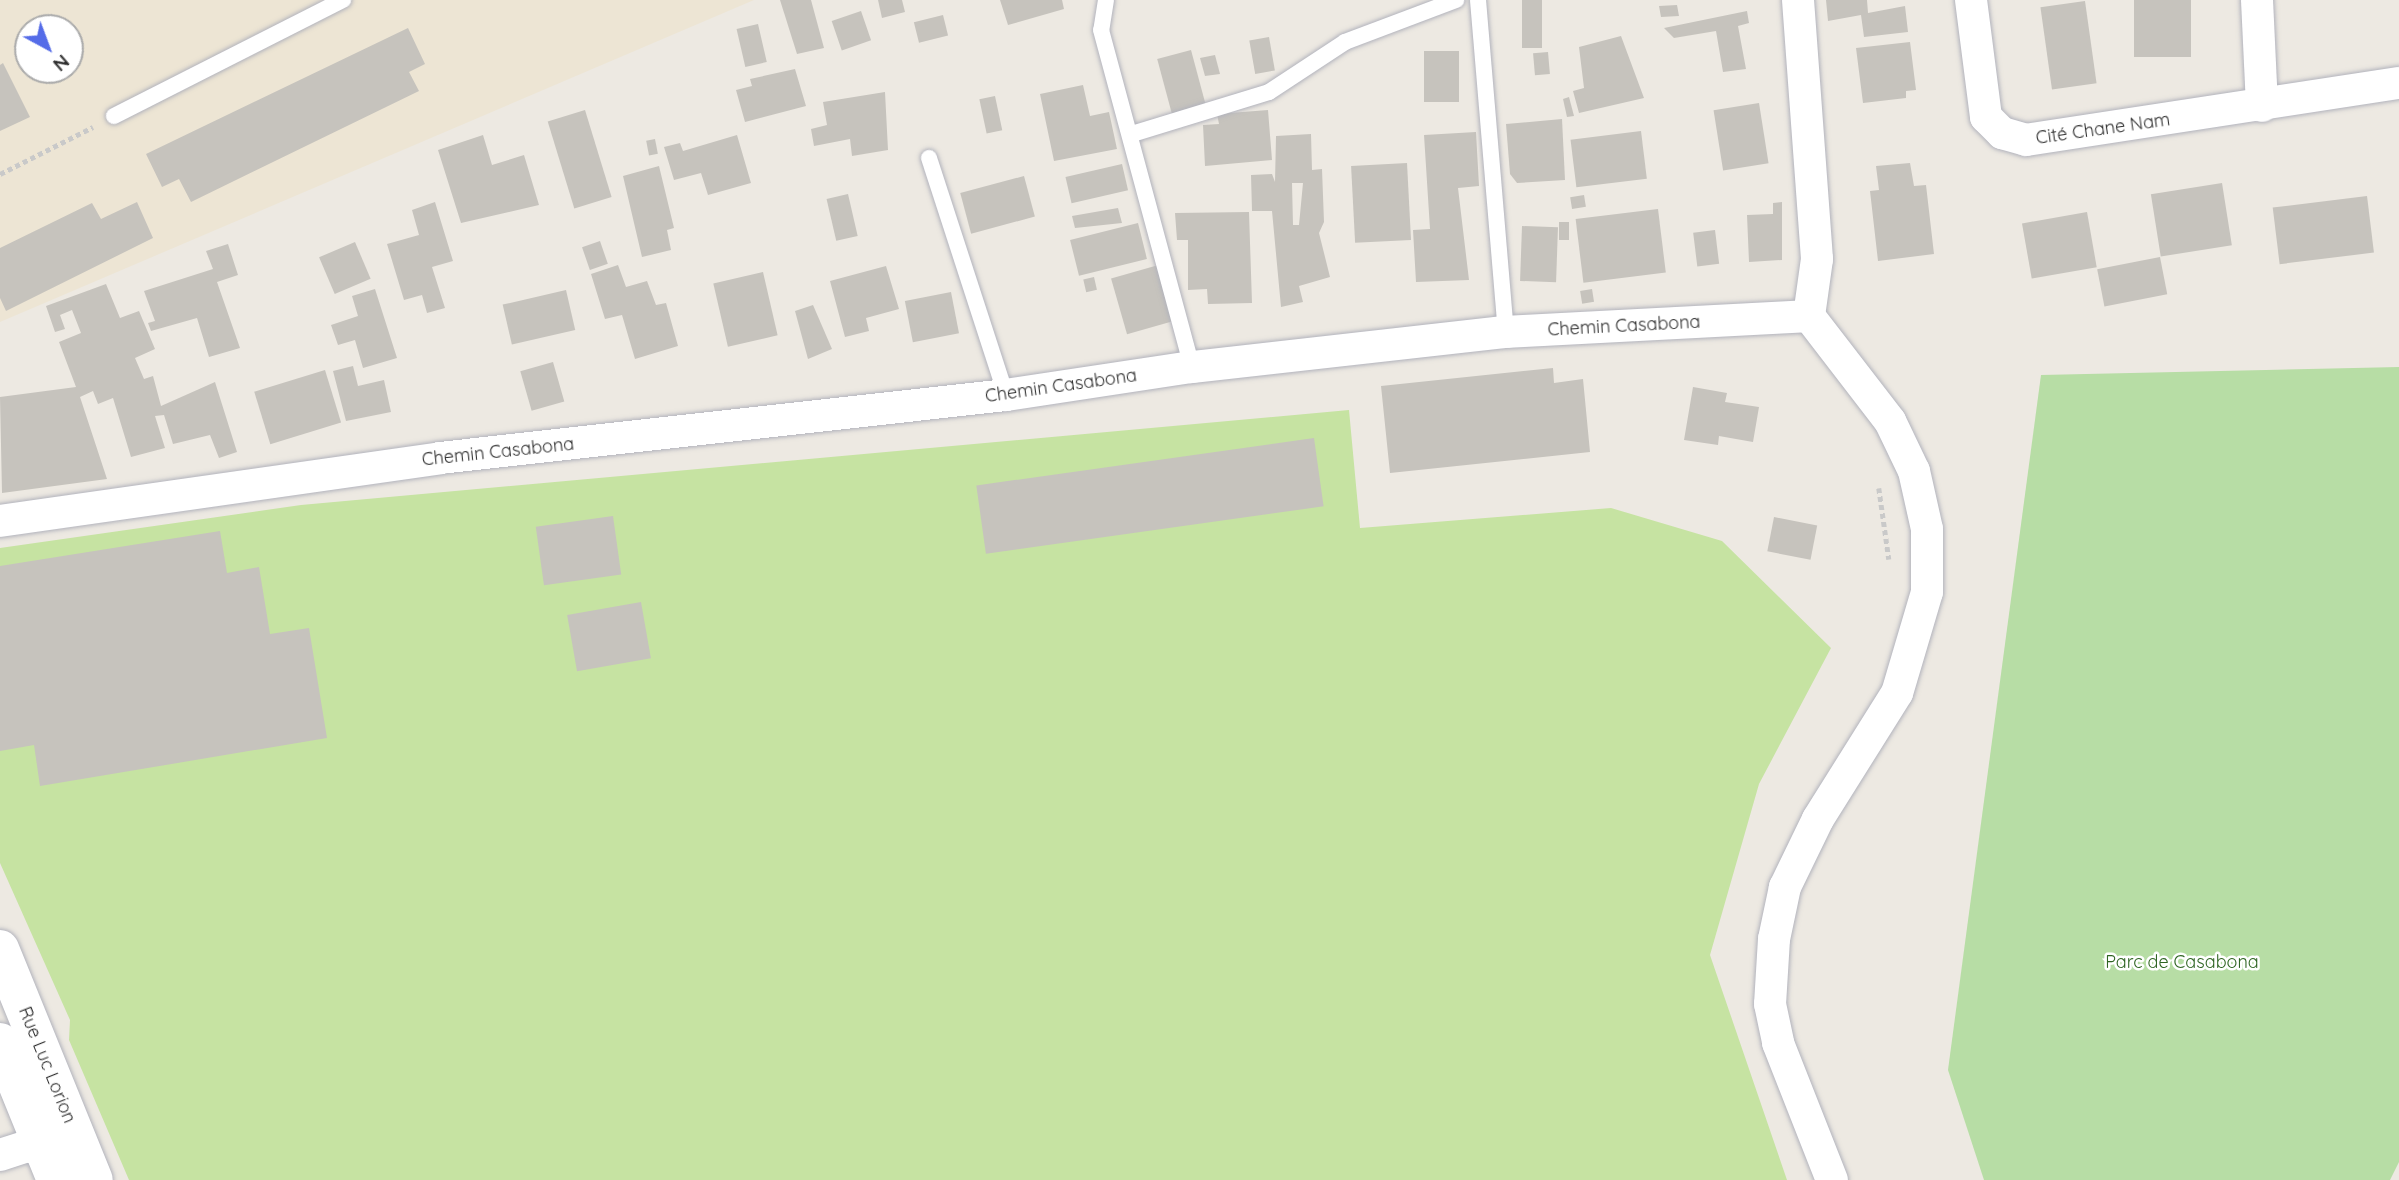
<!DOCTYPE html>
<html>
<head>
<meta charset="utf-8">
<style>
	body { margin:0 }
	#map { position:relative; width:2399px; height:1180px; overflow:hidden; background:#ede9e2; font-family:Quicksand,sans-serif }
	div>[style] { position:absolute }
	[style*='--x'] { left:calc(var(--x)*1px); top:calc(var(--y)*1px); width:calc(var(--w)*1px); rotate:calc(var(--a)*1deg) }
	.education>* { inset:0; background:#ede5d4 }
	.green>* { inset:0; background:#b7dda5 }
	.pitch>* { inset:0; background:#c6e3a2 }
	.building>* { inset:0; background:#c6c3bd; transform-origin:0 0 }
	.path>* { height:4.5px; margin-top:-2.25px; transform-origin:0; background:repeating-linear-gradient(90deg,#c9c9c9 0 5px,transparent 0 8.5px) }
	.roads { filter:drop-shadow(0 0 2px #b2b3bc) drop-shadow(0 0 2px #b2b3bc) }
	.lane>* { height:16px; margin:-8px; padding:0 8px; transform-origin:8px; border-radius:8px; background:#fff }
	.street>* { height:32px; margin:-16px; padding:0 16px; transform-origin:16px; border-radius:16px; background:#fff }
	.secondary>* { height:38px; margin:-19px; padding:0 19px; transform-origin:19px; border-radius:19px; background:#fff }
	span { translate:-50% -50%; white-space:nowrap; text-align:center; line-height:1.15; -webkit-text-stroke:5px #fff; paint-order:stroke }
	.street-label { font-size:18px; color:#2e2e2e }
	.park-label { font-size:18px; color:#2f6523 }
	.north { position:absolute; left:14px; top:14px; width:70px; height:70px; box-sizing:border-box; background:#fff; border:2px solid #ababab; border-radius:50%; rotate:139deg; font-size:19px; font-weight:700; line-height:28px; text-align:center; color:#2e2e2e }
	.north::after { content:''; display:block; margin:auto; width:24px; height:32px; background:#556ce8; clip-path:polygon(50% 0,100% 100%,50% 72%,0 100%) }
</style>
</head>
<body>
<div id="map">
	<div class="education">
		<div style="clip-path:polygon(evenodd,0 0,754px 0,0 322px,0 0,28px 28px,70px 28px,70px 70px,28px 70px,28px 28px)"></div>
	</div>
	<div class="green">
		<div style="clip-path:polygon(2399px 367px,2399px 1162px,2390px 1180px,1984px 1180px,1948px 1070px,2041px 375px)"></div>
	</div>
	<div class="pitch">
		<div style="clip-path:polygon(1349px 410px,1360px 528px,1611px 508px,1722px 541px,1831px 648px,1759px 784px,1710px 955px,1787px 1180px,129px 1180px,69px 1040px,70px 1020px,0 863px,0 548px,301px 505px)"></div>
	</div>
	<div class="building">
		<div style="clip-path:polygon(780px 0,811px 0,824px 48px,797px 54px)"></div>
		<div style="clip-path:polygon(878px 0,902px 0,905px 12px,882px 18px)"></div>
		<div style="clip-path:polygon(1000px 0,1062px 0,1064px 9px,1008px 25px)"></div>
		<div style="left:1522px;top:0;width:20px;height:48px"></div>
		<div style="clip-path:polygon(1826px 0,1867px 0,1868px 13px,1905px 6px,1908px 32px,1864px 37px,1861px 15px,1828px 21px)"></div>
		<div style="left:2134px;top:0;width:57px;height:57px"></div>
		<div style="left:2085px;top:1px;width:83px;height:45px;rotate:82deg"></div>
		<div style="clip-path:polygon(1677px 5px,1679px 16px,1661px 17px,1659px 6px)"></div>
		<div style="left:861px;top:11px;width:31px;height:31px;rotate:71deg"></div>
		<div style="clip-path:polygon(1747px 11px,1749px 23px,1738px 26px,1746px 69px,1723px 72px,1716px 31px,1674px 38px,1664px 28px)"></div>
		<div style="left:943px;top:15px;width:21px;height:30px;rotate:76deg"></div>
		<div style="left:758px;top:24px;width:39px;height:22px;rotate:77deg"></div>
		<div style="clip-path:polygon(408px 28px,425px 64px,409px 72px,419px 91px,191px 202px,179px 179px,162px 187px,146px 154px)"></div>
		<div style="clip-path:polygon(1621px 36px,1644px 98px,1579px 113px,1573px 91px,1584px 88px,1579px 47px)"></div>
		<div style="left:1269px;top:37px;width:34px;height:20px;rotate:80deg"></div>
		<div style="clip-path:polygon(1910px 42px,1916px 90px,1906px 91px,1906px 98px,1863px 103px,1856px 48px)"></div>
		<div style="left:1191px;top:50px;width:57px;height:35px;rotate:75deg"></div>
		<div style="left:1424px;top:51px;width:35px;height:51px"></div>
		<div style="left:1548px;top:52px;width:22px;height:15px;rotate:85deg"></div>
		<div style="clip-path:polygon(1215px 55px,1220px 74px,1205px 76px,1200px 58px)"></div>
		<div style="clip-path:polygon(3px 63px,30px 117px,0 131px,0 65px)"></div>
		<div style="clip-path:polygon(795px 69px,806px 106px,745px 122px,736px 90px,752px 86px,750px 79px)"></div>
		<div style="clip-path:polygon(1083px 85px,1090px 116px,1109px 112px,1117px 149px,1054px 161px,1040px 94px)"></div>
		<div style="clip-path:polygon(885px 92px,888px 150px,852px 156px,850px 139px,814px 146px,811px 129px,827px 125px,823px 102px)"></div>
		<div style="left:995px;top:96px;width:35px;height:16px;rotate:78deg"></div>
		<div style="clip-path:polygon(1569px 97px,1574px 116px,1567px 117px,1563px 99px)"></div>
		<div style="left:1759px;top:103px;width:61px;height:46px;rotate:81deg"></div>
		<div style="left:585px;top:110px;width:91px;height:39px;rotate:73deg"></div>
		<div style="clip-path:polygon(1268px 110px,1272px 160px,1205px 166px,1203px 125px,1219px 124px,1217px 114px)"></div>
		<div style="clip-path:polygon(1562px 119px,1565px 180px,1517px 183px,1510px 174px,1506px 124px)"></div>
		<div style="left:1641px;top:131px;width:48px;height:71px;rotate:83deg"></div>
		<div style="clip-path:polygon(1476px 132px,1479px 186px,1458px 188px,1469px 280px,1416px 282px,1413px 230px,1430px 229px,1424px 135px)"></div>
		<div style="clip-path:polygon(evenodd,1311px 134px,1312px 170px,1322px 169px,1324px 222px,1319px 233px,1330px 277px,1299px 286px,1303px 302px,1281px 307px,1272px 211px,1252px 211px,1251px 175px,1272px 174px,1275px 182px,1276px 136px,1311px 134px,1292px 183px,1303px 183px,1299px 225px,1293px 225px,1292px 183px)"></div>
		<div style="clip-path:polygon(483px 135px,492px 165px,524px 155px,539px 205px,461px 223px,438px 150px)"></div>
		<div style="clip-path:polygon(737px 135px,751px 183px,708px 195px,701px 173px,674px 180px,664px 147px,680px 143px,683px 151px)"></div>
		<div style="left:655px;top:139px;width:15px;height:9px;rotate:79deg"></div>
		<div style="left:1407px;top:163px;width:77px;height:56px;rotate:87deg"></div>
		<div style="clip-path:polygon(1910px 163px,1914px 186px,1926px 185px,1934px 254px,1878px 261px,1870px 191px,1879px 190px,1876px 166px)"></div>
		<div style="left:1122px;top:164px;width:27px;height:58px;rotate:77deg"></div>
		<div style="clip-path:polygon(659px 166px,674px 228px,667px 230px,671px 250px,642px 257px,623px 176px)"></div>
		<div style="left:1024px;top:176px;width:42px;height:66px;rotate:75deg"></div>
		<div style="left:2222px;top:183px;width:63px;height:72px;rotate:81deg"></div>
		<div style="left:848px;top:194px;width:43px;height:22px;rotate:77deg"></div>
		<div style="left:1584px;top:195px;width:12px;height:14px;rotate:81deg"></div>
		<div style="left:2367px;top:196px;width:57px;height:95px;rotate:83deg"></div>
		<div style="clip-path:polygon(137px 202px,153px 238px,6px 311px,0 298px,0 248px,92px 203px,101px 219px)"></div>
		<div style="clip-path:polygon(435px 202px,453px 261px,432px 267px,445px 308px,427px 313px,422px 295px,404px 300px,387px 244px,419px 235px,412px 210px)"></div>
		<div style="clip-path:polygon(1782px 202px,1782px 260px,1749px 262px,1747px 215px,1773px 214px,1773px 203px)"></div>
		<div style="clip-path:polygon(1118px 208px,1122px 223px,1075px 228px,1072px 216px)"></div>
		<div style="left:1658px;top:209px;width:64px;height:83px;rotate:83deg"></div>
		<div style="clip-path:polygon(1249px 212px,1252px 303px,1208px 304px,1207px 289px,1188px 290px,1188px 240px,1177px 240px,1175px 213px)"></div>
		<div style="left:2087px;top:212px;width:56px;height:66px;rotate:80deg"></div>
		<div style="left:1559px;top:222px;width:10px;height:18px"></div>
		<div style="left:1138px;top:223px;width:37px;height:70px;rotate:76deg"></div>
		<div style="left:1522px;top:226px;width:36px;height:55px;rotate:2deg"></div>
		<div style="left:1715px;top:230px;width:34px;height:22px;rotate:83deg"></div>
		<div style="left:600px;top:241px;width:24px;height:19px;rotate:71deg"></div>
		<div style="left:355px;top:242px;width:40px;height:39px;rotate:67deg"></div>
		<div style="clip-path:polygon(228px 244px,238px 275px,217px 282px,240px 348px,209px 357px,197px 318px,151px 331px,148px 323px,155px 321px,144px 291px,213px 269px,206px 251px)"></div>
		<div style="left:2160px;top:257px;width:38px;height:64px;rotate:79deg"></div>
		<div style="left:1162px;top:264px;width:58px;height:53px;rotate:74deg"></div>
		<div style="clip-path:polygon(618px 265px,626px 287px,647px 281px,656px 305px,666px 303px,678px 346px,635px 359px,622px 315px,605px 319px,591px 274px)"></div>
		<div style="clip-path:polygon(886px 266px,899px 309px,866px 318px,869px 331px,845px 337px,830px 281px)"></div>
		<div style="left:763px;top:272px;width:65px;height:51px;rotate:77deg"></div>
		<div style="left:1094px;top:277px;width:13px;height:11px;rotate:77deg"></div>
		<div style="clip-path:polygon(106px 284px,120px 318px,139px 311px,155px 349px,135px 358px,144px 379px,153px 376px,161px 406px,215px 382px,237px 452px,219px 458px,210px 435px,173px 444px,164px 415px,155px 416px,165px 448px,131px 457px,113px 398px,98px 404px,93px 391px,80px 397px,107px 479px,2px 493px,0 397px,76px 387px,59px 342px,81px 333px,72px 310px,60px 315px,65px 329px,55px 332px,46px 306px)"></div>
		<div style="clip-path:polygon(375px 289px,397px 358px,363px 368px,355px 340px,338px 345px,331px 325px,358px 316px,352px 296px)"></div>
		<div style="left:1592px;top:289px;width:13px;height:12px;rotate:81deg"></div>
		<div style="left:566px;top:290px;width:41px;height:65px;rotate:77deg"></div>
		<div style="left:951px;top:292px;width:42px;height:47px;rotate:79deg"></div>
		<div style="clip-path:polygon(813px 305px,832px 349px,808px 359px,795px 311px)"></div>
		<div style="left:553px;top:362px;width:41px;height:34px;rotate:74deg"></div>
		<div style="clip-path:polygon(353px 366px,358px 386px,384px 380px,391px 412px,346px 421px,333px 371px)"></div>
		<div style="clip-path:polygon(1553px 368px,1554px 383px,1583px 379px,1590px 452px,1390px 473px,1381px 386px)"></div>
		<div style="left:325px;top:370px;width:55px;height:74px;rotate:73deg"></div>
		<div style="clip-path:polygon(1693px 387px,1727px 393px,1725px 402px,1759px 407px,1753px 442px,1719px 436px,1718px 445px,1684px 440px)"></div>
		<div style="left:1314px;top:438px;width:69px;height:341px;rotate:82deg"></div>
		<div style="left:613px;top:516px;width:59px;height:78px;rotate:82deg"></div>
		<div style="left:1774px;top:517px;width:44px;height:35px;rotate:11deg"></div>
		<div style="clip-path:polygon(220px 531px,227px 573px,259px 567px,270px 634px,309px 628px,327px 738px,40px 786px,34px 745px,0 751px,0 566px)"></div>
		<div style="left:641px;top:602px;width:57px;height:75px;rotate:80deg"></div>
	</div>
	<div class="path">
		<div style="--x:0;--y:174;--w:104;--a:-26.8"></div>
		<div style="--x:1879;--y:488;--w:72;--a:82"></div>
	</div>
	<div class="roads">
		<div class="lane">
			<div style="--x:1106;--y:0;--w:30;--a:99"></div>
			<div style="--x:1101;--y:30;--w:349;--a:74.9"></div>
			<div style="--x:1478;--y:0;--w:333;--a:85.2"></div>
			<div style="--x:114;--y:116;--w:257;--a:-26.9"></div>
			<div style="--x:1132;--y:134;--w:143;--a:-17"></div>
			<div style="--x:1269;--y:92;--w:91;--a:-33.3"></div>
			<div style="--x:1345;--y:42;--w:119;--a:-20.7"></div>
			<div style="--x:929;--y:158;--w:249;--a:72"></div>
		</div>
		<div class="street">
			<div style="--x:1798;--y:0;--w:260;--a:85.8"></div>
			<div style="--x:1817;--y:259;--w:58;--a:98"></div>
			<div style="--x:1971;--y:0;--w:118;--a:82.7"></div>
			<div style="--x:1986;--y:117;--w:23;--a:45"></div>
			<div style="--x:2002;--y:133;--w:25;--a:16"></div>
			<div style="--x:2026;--y:140;--w:377;--a:-8.7"></div>
			<div style="--x:2257;--y:0;--w:106;--a:87.3"></div>
			<div style="--x:1809;--y:316;--w:133;--a:52.4"></div>
			<div style="--x:1890;--y:421;--w:55;--a:64.4"></div>
			<div style="--x:1914;--y:471;--w:59;--a:77.4"></div>
			<div style="--x:1927;--y:529;--w:63;--a:90"></div>
			<div style="--x:1927;--y:592;--w:105;--a:106.5"></div>
			<div style="--x:1897;--y:693;--w:149;--a:122.1"></div>
			<div style="--x:1818;--y:819;--w:76;--a:115.9"></div>
			<div style="--x:1785;--y:887;--w:53;--a:101.9"></div>
			<div style="--x:1774;--y:939;--w:65;--a:93.5"></div>
			<div style="--x:1770;--y:1004;--w:40;--a:78"></div>
			<div style="--x:1778;--y:1043;--w:147;--a:68.5"></div>
			<div style="--x:0;--y:521;--w:444;--a:-8.1"></div>
			<div style="--x:440;--y:458;--w:569;--a:-6.35"></div>
			<div style="--x:1006;--y:395;--w:188;--a:-8.6"></div>
			<div style="--x:1192;--y:367;--w:316;--a:-6.4"></div>
			<div style="--x:1506;--y:332;--w:303;--a:-3"></div>
			<div style="--x:0;--y:1155;--w:28;--a:-18"></div>
			<div style="--x:27;--y:1146;--w:38;--a:15"></div>
		</div>
		<div class="secondary">
			<div style="--x:0;--y:949;--w:249;--a:67.9"></div>
			<div style="--x:0;--y:1042;--w:149;--a:67.9"></div>
		</div>
	</div>
	<div class="street-label">
		<span style="left:2103px;top:129px;rotate:-8deg">Cité Chane Nam</span>
		<span style="left:1624px;top:326px;rotate:-3deg">Chemin Casabona</span>
		<span style="left:1061px;top:386px;rotate:-8deg">Chemin Casabona</span>
		<span style="left:498px;top:452px;rotate:-6deg">Chemin Casabona</span>
		<span style="left:47px;top:1065px;rotate:68deg">Rue Luc Lorion</span>
	</div>
	<div class="park-label">
		<span style="left:2182px;top:962px">Parc de Casabona</span>
	</div>
	<div class="north">N</div>
</div>
</body>
</html>
